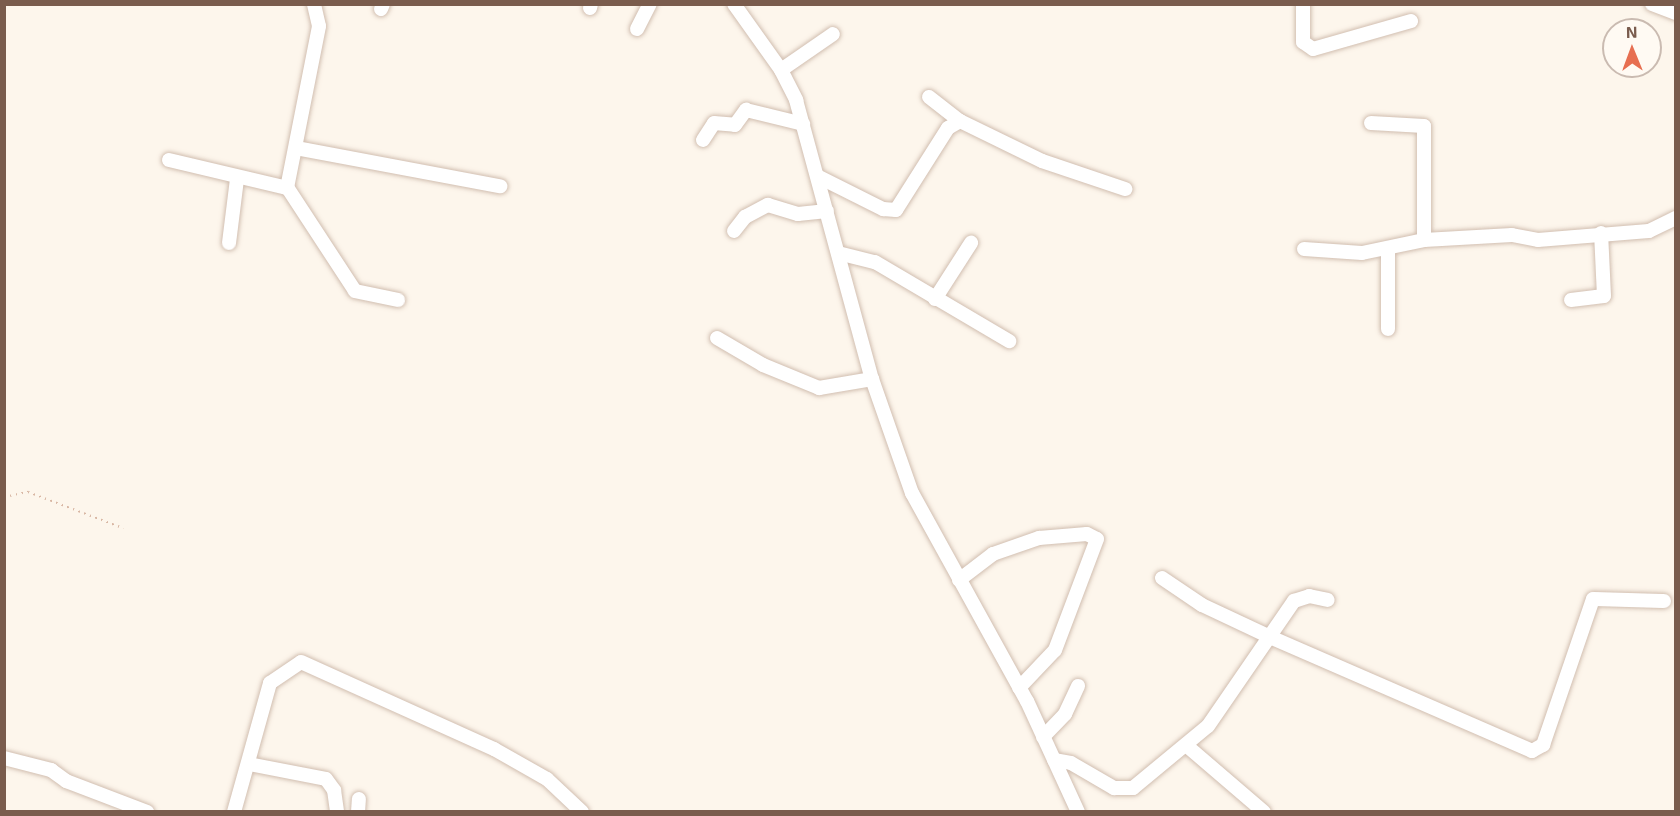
<!DOCTYPE html>
<html>
<head>
<meta charset="utf-8">
<style>
	body { margin:0 }
	#map { position:relative; width:1680px; height:816px; overflow:hidden; background:#fdf6ec; font-family:"Exo 2",sans-serif }
	div>[style] { position:absolute }
	[style*='--x'] { left:calc(var(--x)*1px); top:calc(var(--y)*1px); width:calc(var(--w)*1px); rotate:calc(var(--a)*1deg) }
	.path>* { height:2px; margin-top:-1px; transform-origin:0; background:repeating-linear-gradient(90deg,#d9b8a5 0 1.5px,transparent 0 6px) }
	.roads { filter:drop-shadow(0 0 2px #d1beb0) drop-shadow(0 0 2px #d1beb0) }
	.minor>* { height:14px; margin:-7px; padding:0 7px; transform-origin:7px; border-radius:7px; background:#fff }
	span { translate:-50% -50%; white-space:nowrap; text-align:center; line-height:1.15; -webkit-text-stroke:6px #fffaf3; paint-order:stroke }
	.frame { position:absolute; inset:0; border:6px solid #7a5c4d; pointer-events:none }
	.north { position:absolute; left:1602px; top:18px; width:60px; height:60px; box-sizing:border-box; background:#fffaf3; border:2px solid #cabbb1; border-radius:50%; rotate:359deg; font-size:16px; font-weight:700; line-height:24px; text-align:center; color:#7a5c4d }
	.north::after { content:''; display:block; margin:auto; width:21px; height:27px; background:#e76f51; clip-path:polygon(50% 0,100% 100%,50% 72%,0 100%) }
</style>
</head>
<body>
<div id="map">
	<div class="path">
		<div style="--x:4;--y:497;--w:25;--a:-12"></div>
		<div style="--x:28;--y:492;--w:102;--a:20.8"></div>
	</div>
	<div class="roads">
		<div class="minor">
			<div style="--x:734;--y:4;--w:81;--a:54.5"></div>
			<div style="--x:781;--y:70;--w:34;--a:63"></div>
			<div style="--x:796;--y:100;--w:289;--a:74.8"></div>
			<div style="--x:872;--y:379;--w:121;--a:70.7"></div>
			<div style="--x:912;--y:493;--w:238;--a:61.1"></div>
			<div style="--x:1027;--y:701;--w:122;--a:65.3"></div>
			<div style="--x:1303;--y:4;--w:38;--a:90"></div>
			<div style="--x:1303;--y:42;--w:12;--a:35"></div>
			<div style="--x:1313;--y:49;--w:102;--a:-15.9"></div>
			<div style="--x:1652;--y:4;--w:26;--a:21"></div>
			<div style="--x:590;--y:8;--w:4;--a:-76"></div>
			<div style="--x:381;--y:9;--w:5;--a:-68"></div>
			<div style="--x:637;--y:29;--w:28;--a:-63"></div>
			<div style="--x:781;--y:70;--w:63;--a:-34.7"></div>
			<div style="--x:929;--y:97;--w:39;--a:38"></div>
			<div style="--x:1371;--y:123;--w:53;--a:3.2"></div>
			<div style="--x:1424;--y:126;--w:114;--a:90"></div>
			<div style="--x:703;--y:140;--w:20;--a:-57"></div>
			<div style="--x:714;--y:123;--w:21;--a:5"></div>
			<div style="--x:735;--y:125;--w:19;--a:-54"></div>
			<div style="--x:746;--y:110;--w:59;--a:13.8"></div>
			<div style="--x:296;--y:148;--w:208;--a:10.6"></div>
			<div style="--x:169;--y:160;--w:121;--a:13.3"></div>
			<div style="--x:287;--y:188;--w:165;--a:-78.8"></div>
			<div style="--x:319;--y:26;--w:23;--a:-103"></div>
			<div style="--x:819;--y:177;--w:72;--a:26.6"></div>
			<div style="--x:883;--y:209;--w:13;--a:4"></div>
			<div style="--x:896;--y:210;--w:97;--a:-57.6"></div>
			<div style="--x:948;--y:128;--w:14;--a:-30"></div>
			<div style="--x:960;--y:121;--w:91;--a:26"></div>
			<div style="--x:1042;--y:161;--w:88;--a:18.6"></div>
			<div style="--x:287;--y:187;--w:124;--a:56.8"></div>
			<div style="--x:355;--y:291;--w:44;--a:11.8"></div>
			<div style="--x:734;--y:231;--w:18;--a:-52"></div>
			<div style="--x:745;--y:217;--w:26;--a:-28"></div>
			<div style="--x:768;--y:205;--w:31;--a:17"></div>
			<div style="--x:798;--y:214;--w:29;--a:-6"></div>
			<div style="--x:229;--y:243;--w:64;--a:-82.9"></div>
			<div style="--x:1304;--y:249;--w:58;--a:3.9"></div>
			<div style="--x:1362;--y:253;--w:63;--a:-11.8"></div>
			<div style="--x:1424;--y:240;--w:88;--a:-3.3"></div>
			<div style="--x:1512;--y:235;--w:26;--a:11"></div>
			<div style="--x:1538;--y:240;--w:111;--a:-4.6"></div>
			<div style="--x:1649;--y:231;--w:30;--a:-26"></div>
			<div style="--x:838;--y:253;--w:38;--a:14"></div>
			<div style="--x:875;--y:262;--w:156;--a:30.5"></div>
			<div style="--x:935;--y:299;--w:67;--a:-57.3"></div>
			<div style="--x:1571;--y:300;--w:33;--a:-7"></div>
			<div style="--x:1604;--y:296;--w:63;--a:-92.7"></div>
			<div style="--x:1388;--y:329;--w:80;--a:-90"></div>
			<div style="--x:717;--y:338;--w:53;--a:30.4"></div>
			<div style="--x:763;--y:365;--w:61;--a:22.3"></div>
			<div style="--x:819;--y:388;--w:54;--a:-9.6"></div>
			<div style="--x:1162;--y:578;--w:48;--a:34"></div>
			<div style="--x:1202;--y:605;--w:75;--a:25.2"></div>
			<div style="--x:1270;--y:637;--w:286;--a:23.5"></div>
			<div style="--x:1532;--y:751;--w:13;--a:-29"></div>
			<div style="--x:1543;--y:745;--w:154;--a:-71.1"></div>
			<div style="--x:1593;--y:599;--w:71;--a:1.6"></div>
			<div style="--x:959;--y:580;--w:43;--a:-37.4"></div>
			<div style="--x:993;--y:554;--w:49;--a:-19.2"></div>
			<div style="--x:1039;--y:538;--w:48;--a:-4.8"></div>
			<div style="--x:1087;--y:534;--w:11;--a:27"></div>
			<div style="--x:1097;--y:539;--w:119;--a:110.7"></div>
			<div style="--x:1055;--y:650;--w:52;--a:133.5"></div>
			<div style="--x:1043;--y:737;--w:32;--a:-46"></div>
			<div style="--x:1065;--y:714;--w:31;--a:-65"></div>
			<div style="--x:1187;--y:746;--w:101;--a:40.6"></div>
			<div style="--x:4;--y:758;--w:49;--a:14.3"></div>
			<div style="--x:51;--y:770;--w:19;--a:36"></div>
			<div style="--x:66;--y:781;--w:87;--a:20.9"></div>
			<div style="--x:1054;--y:760;--w:17;--a:10"></div>
			<div style="--x:1071;--y:763;--w:50;--a:30.2"></div>
			<div style="--x:1114;--y:788;--w:19;--a:0"></div>
			<div style="--x:1133;--y:788;--w:97;--a:-39.6"></div>
			<div style="--x:1208;--y:726;--w:152;--a:-55.5"></div>
			<div style="--x:1294;--y:601;--w:16;--a:-18"></div>
			<div style="--x:1309;--y:596;--w:19;--a:12"></div>
			<div style="--x:254;--y:765;--w:73;--a:11"></div>
			<div style="--x:326;--y:779;--w:14;--a:54"></div>
			<div style="--x:334;--y:790;--w:22;--a:82"></div>
			<div style="--x:234;--y:812;--w:134;--a:-74.4"></div>
			<div style="--x:270;--y:683;--w:37;--a:-34"></div>
			<div style="--x:301;--y:662;--w:212;--a:24.3"></div>
			<div style="--x:494;--y:749;--w:61;--a:29.5"></div>
			<div style="--x:547;--y:779;--w:48;--a:43.3"></div>
			<div style="--x:358;--y:812;--w:13;--a:-86"></div>
		</div>
	</div>
	<div class="frame"></div>
	<div class="north">N</div>
</div>
</body>
</html>
